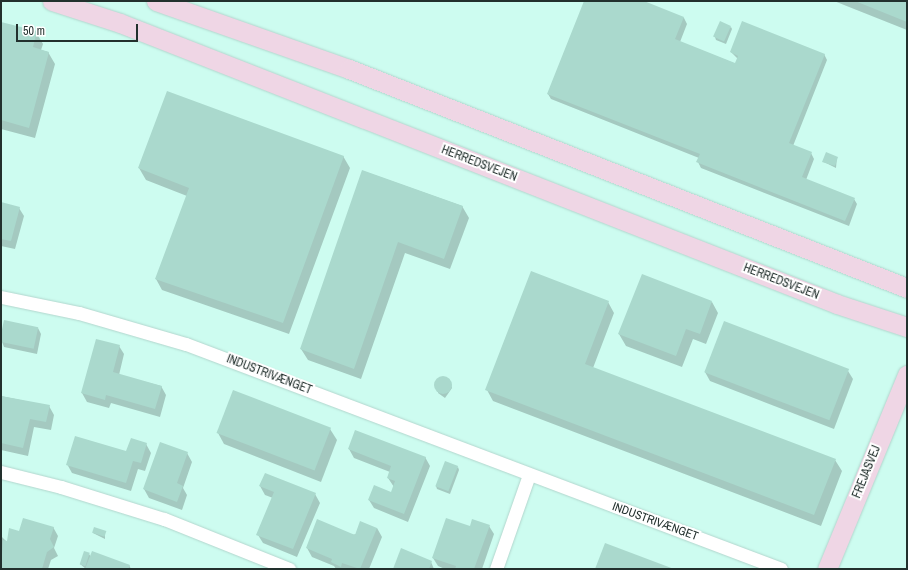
<!DOCTYPE html>
<html>
<head>
<meta charset="utf-8">
<style>
	body { margin:0 }
	#map { position:relative; width:908px; height:570px; overflow:hidden; background:#f6fefc; font-family:"Archivo Narrow",sans-serif }
	div>[style] { position:absolute }
	[style*='--x'] { left:calc(var(--x)*1px); top:calc(var(--y)*1px); width:calc(var(--w)*1px); rotate:calc(var(--a)*1deg) }
	.built>* { inset:0; background:#cdfcf0; transform-origin:0 0 }
	.shadow>* { inset:0; background:#0003 }
	.building>* { inset:0; background:#aad9cd; transform-origin:0 0 }
	.round { border-radius:50% }
	.roads { filter:drop-shadow(0 0 1px #b2d6cd) drop-shadow(0 0 1px #b2d6cd) }
	.street>* { height:13px; margin:-6.5px; padding:0 6.5px; transform-origin:6.5px; border-radius:6.5px; background:#fff }
	.secondary>* { height:19px; margin:-9.5px; padding:0 9.5px; transform-origin:9.5px; border-radius:9.5px; background:#efd6e5 }
	span { translate:-50% -50%; white-space:nowrap; text-align:center; line-height:1.15; -webkit-text-stroke:4px #fff; paint-order:stroke }
	.street-label { font-size:12px; color:#22302d }
	.frame { position:absolute; inset:0; border:2px solid #22302d; pointer-events:none }
	.scale { position:absolute; left:16px; top:24px; width:122px; height:18px; box-sizing:border-box; border:2px solid #22302d; border-top:0; padding-left:5px; font-size:12px; line-height:14px; white-space:nowrap; color:#22302d; -webkit-text-stroke:3px #fff; paint-order:stroke }
</style>
</head>
<body>
<div id="map">
	<div class="built">
		<div style="left:1px;top:1px;width:906px;height:568px"></div>
	</div>
	<div class="shadow">
		<div style="clip-path:polygon(585px 1px,641px 1px,684px 18px,687px 24px,680px 42px,736px 64px,738px 59px,731px 52px,824px 54px,827px 60px,793px 146px,811px 153px,814px 159px,806px 180px,854px 199px,857px 204px,849px 226px,701px 168px,698px 162px,699px 158px,551px 99px,548px 94px)"></div>
		<div style="clip-path:polygon(834px 1px,907px 1px,907px 30px)"></div>
		<div style="clip-path:polygon(1px 23px,36px 32px,43px 44px,41px 50px,48px 52px,55px 64px,35px 138px,1px 129px)"></div>
		<div style="clip-path:polygon(731px 27px,732px 29px,726px 44px,716px 40px,715px 37px)"></div>
		<div style="clip-path:polygon(343px 156px,350px 168px,289px 334px,162px 290px,156px 279px,187px 196px,146px 180px,139px 168px)"></div>
		<div style="clip-path:polygon(837px 157px,836px 168px,824px 162px)"></div>
		<div style="clip-path:polygon(363px 171px,462px 206px,469px 218px,450px 269px,405px 253px,361px 379px,308px 360px,301px 349px)"></div>
		<div style="clip-path:polygon(1px 203px,19px 208px,24px 216px,15px 249px,1px 246px)"></div>
		<div style="clip-path:polygon(608px 302px,614px 313px,593px 368px,835px 460px,842px 471px,821px 526px,493px 401px,487px 390px)"></div>
		<div style="clip-path:polygon(712px 302px,718px 313px,706px 344px,693px 339px,682px 367px,626px 346px,619px 334px)"></div>
		<div style="clip-path:polygon(5px 321px,38px 328px,41px 334px,37px 354px,4px 347px,1px 339px)"></div>
		<div style="clip-path:polygon(119px 346px,124px 354px,119px 375px,161px 386px,166px 395px,160px 417px,111px 403px,109px 408px,87px 402px,82px 393px)"></div>
		<div style="clip-path:polygon(848px 371px,853px 379px,834px 429px,710px 381px,705px 372px)"></div>
		<div style="clip-path:polygon(443px 377px,449px 379px,452px 388px,445px 398px,438px 393px,439px 380px)"></div>
		<div style="clip-path:polygon(1px 396px,49px 406px,54px 415px,51px 430px,34px 427px,28px 456px,1px 450px)"></div>
		<div style="clip-path:polygon(330px 429px,337px 440px,321px 482px,224px 444px,218px 433px)"></div>
		<div style="clip-path:polygon(146px 444px,151px 453px,145px 471px,138px 469px,131px 491px,72px 473px,67px 464px,127px 453px)"></div>
		<div style="clip-path:polygon(349px 449px,425px 457px,430px 466px,408px 522px,374px 508px,369px 500px,392px 493px,394px 487px,388px 478px,390px 472px,354px 458px)"></div>
		<div style="clip-path:polygon(187px 453px,192px 462px,183px 488px,187px 495px,182px 510px,149px 498px,144px 489px)"></div>
		<div style="clip-path:polygon(458px 467px,459px 470px,450px 494px,437px 489px,436px 486px)"></div>
		<div style="clip-path:polygon(260px 486px,315px 494px,320px 503px,297px 557px,263px 543px,258px 535px,273px 498px,265px 495px)"></div>
		<div style="clip-path:polygon(489px 526px,494px 534px,482px 569px,445px 569px,438px 566px,433px 558px)"></div>
		<div style="clip-path:polygon(53px 527px,58px 536px,54px 548px,58px 556px,51px 560px,48px 569px,1px 569px,1px 536px,7px 542px,20px 532px)"></div>
		<div style="clip-path:polygon(377px 528px,382px 537px,369px 569px,336px 569px,334px 566px,312px 557px,307px 548px)"></div>
		<div style="clip-path:polygon(105px 531px,105px 539px,93px 533px)"></div>
		<div style="clip-path:polygon(89px 554px,91px 557px,129px 565px,131px 569px,86px 569px,80px 564px)"></div>
		<div style="clip-path:polygon(431px 562px,434px 569px,394px 569px)"></div>
	</div>
	<div class="building">
		<div style="clip-path:polygon(584px 1px,644px 1px,684px 17px,675px 39px,735px 63px,738px 56px,730px 52px,742px 21px,825px 54px,789px 143px,812px 152px,802px 177px,855px 198px,845px 221px,696px 162px,700px 154px,547px 94px)"></div>
		<div style="clip-path:polygon(855px 1px,907px 1px,907px 22px)"></div>
		<div style="left:720px;top:21px;width:12px;height:17px;rotate:24deg"></div>
		<div style="clip-path:polygon(1px 22px,37px 31px,33px 47px,49px 52px,29px 128px,1px 120px)"></div>
		<div style="clip-path:polygon(167px 91px,344px 156px,283px 323px,155px 279px,189px 188px,138px 168px)"></div>
		<div style="clip-path:polygon(826px 152px,838px 157px,835px 166px,822px 162px)"></div>
		<div style="clip-path:polygon(362px 170px,463px 206px,444px 259px,398px 242px,354px 369px,300px 349px)"></div>
		<div style="clip-path:polygon(1px 202px,20px 207px,11px 241px,1px 239px)"></div>
		<div style="clip-path:polygon(531px 271px,609px 301px,585px 364px,836px 459px,814px 515px,485px 390px)"></div>
		<div style="clip-path:polygon(642px 274px,712px 301px,700px 334px,686px 329px,676px 356px,618px 334px)"></div>
		<div style="left:4px;top:320px;width:35px;height:22px;rotate:12deg"></div>
		<div style="left:724px;top:321px;width:134px;height:55px;rotate:21deg"></div>
		<div style="clip-path:polygon(96px 339px,120px 345px,113px 372px,162px 386px,155px 409px,106px 395px,105px 400px,81px 393px)"></div>
		<div class="round" style="left:434px;top:376px;width:18px;height:18px"></div>
		<div style="left:233px;top:390px;width:105px;height:46px;rotate:21deg"></div>
		<div style="clip-path:polygon(1px 396px,50px 405px,46px 422px,30px 419px,23px 448px,1px 443px)"></div>
		<div style="clip-path:polygon(355px 430px,426px 457px,404px 514px,368px 500px,374px 485px,391px 492px,395px 481px,387px 478px,391px 466px,348px 449px)"></div>
		<div style="clip-path:polygon(75px 436px,126px 451px,131px 438px,147px 443px,141px 463px,133px 461px,126px 483px,66px 465px)"></div>
		<div style="clip-path:polygon(160px 442px,188px 452px,177px 483px,183px 486px,177px 502px,143px 489px)"></div>
		<div style="left:445px;top:461px;width:14px;height:27px;rotate:21deg"></div>
		<div style="clip-path:polygon(265px 473px,316px 493px,293px 549px,256px 535px,274px 492px,259px 486px)"></div>
		<div style="clip-path:polygon(23px 518px,54px 527px,50px 539px,54px 547px,47px 552px,42px 569px,1px 569px,3px 540px,7px 541px,9px 528px,19px 531px)"></div>
		<div style="clip-path:polygon(446px 518px,470px 526px,472px 519px,490px 525px,474px 569px,455px 569px,456px 566px,432px 558px)"></div>
		<div style="clip-path:polygon(317px 519px,355px 535px,360px 521px,377px 528px,360px 569px,342px 563px,341px 567px,331px 562px,332px 559px,306px 548px)"></div>
		<div style="left:94px;top:527px;width:13px;height:6px;rotate:18deg"></div>
		<div style="clip-path:polygon(605px 543px,674px 569px,595px 569px)"></div>
		<div style="clip-path:polygon(401px 548px,432px 561px,429px 569px,393px 569px)"></div>
		<div style="left:84px;top:551px;width:6px;height:14px;rotate:18deg"></div>
		<div style="clip-path:polygon(92px 551px,130px 565px,128px 569px,85px 569px)"></div>
	</div>
	<div class="roads">
		<div class="street">
			<div style="--x:1;--y:297;--w:80;--a:11.6"></div>
			<div style="--x:79;--y:313;--w:111;--a:16.2"></div>
			<div style="--x:186;--y:344;--w:636;--a:20.71"></div>
			<div style="--x:1;--y:472;--w:62;--a:14"></div>
			<div style="--x:61;--y:487;--w:108;--a:17.3"></div>
			<div style="--x:164;--y:519;--w:135;--a:21.8"></div>
			<div style="--x:496;--y:569;--w:100;--a:-70.7"></div>
		</div>
		<div class="secondary">
			<div style="--x:52;--y:1;--w:71;--a:17.9"></div>
			<div style="--x:120;--y:23;--w:770;--a:21.4"></div>
			<div style="--x:837;--y:304;--w:74;--a:18.2"></div>
			<div style="--x:156;--y:1;--w:205;--a:19.4"></div>
			<div style="--x:349;--y:69;--w:599;--a:21.43"></div>
			<div style="--x:827;--y:569;--w:210;--a:-67.6"></div>
		</div>
	</div>
	<div class="street-label">
		<span style="left:479px;top:164px;rotate:21deg">HERREDSVEJEN</span>
		<span style="left:781px;top:282px;rotate:21deg">HERREDSVEJEN</span>
		<span style="left:269px;top:375px;rotate:21deg">INDUSTRIVÆNGET</span>
		<span style="left:867px;top:472px;rotate:-68deg">FREJASVEJ</span>
		<span style="left:655px;top:522px;rotate:20deg">INDUSTRIVÆNGET</span>
	</div>
	<div class="frame"></div>
	<div class="scale">50 m</div>
</div>
</body>
</html>
